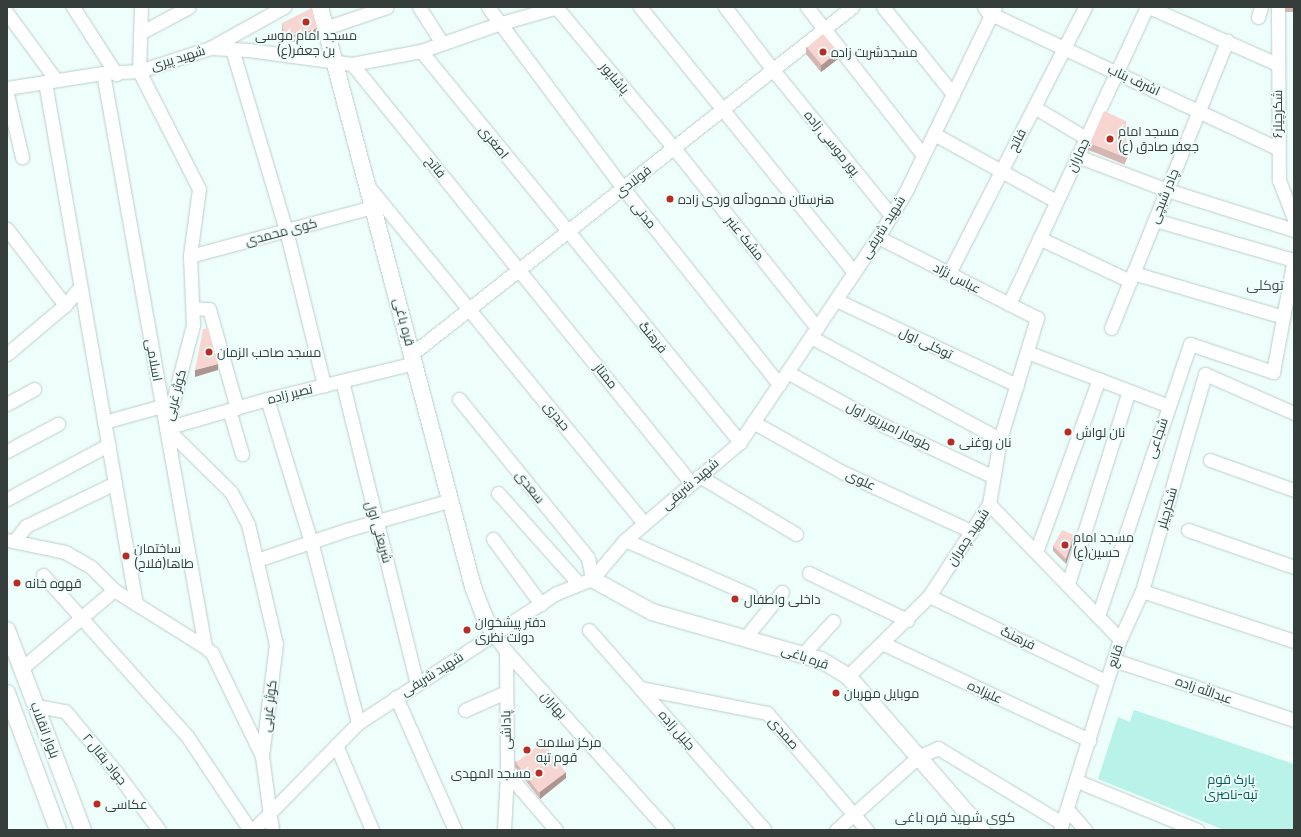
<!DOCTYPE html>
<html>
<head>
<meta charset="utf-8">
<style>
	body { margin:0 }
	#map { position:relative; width:1301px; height:837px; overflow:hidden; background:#eefefb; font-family:Cabin,Cairo,sans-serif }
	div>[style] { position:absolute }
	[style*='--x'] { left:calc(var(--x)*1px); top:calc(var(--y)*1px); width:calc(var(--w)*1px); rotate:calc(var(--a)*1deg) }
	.green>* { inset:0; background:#b8f2e9 }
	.roads { filter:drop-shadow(0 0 1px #bacecb) drop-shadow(0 0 1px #bacecb) }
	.minor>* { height:13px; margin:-6.5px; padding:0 6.5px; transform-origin:6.5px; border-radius:6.5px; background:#fff }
	.major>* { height:16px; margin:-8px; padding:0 8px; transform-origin:8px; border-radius:8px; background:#fff }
	.wall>* { inset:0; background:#d4b7b3; transform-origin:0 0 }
	.shaded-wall>* { inset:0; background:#ad9592 }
	.building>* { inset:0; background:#f7d5d0; transform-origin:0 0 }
	.dots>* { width:11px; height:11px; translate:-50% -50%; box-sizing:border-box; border:2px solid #eefefb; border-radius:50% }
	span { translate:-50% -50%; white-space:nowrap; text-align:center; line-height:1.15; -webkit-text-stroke:3.5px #eefefb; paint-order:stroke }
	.poi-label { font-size:13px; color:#363e3c }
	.left { translate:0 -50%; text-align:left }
	.right { translate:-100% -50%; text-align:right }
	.street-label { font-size:13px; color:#363e3c }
	.park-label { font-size:13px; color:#036159 }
	.neighbourhood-label { font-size:14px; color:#435452 }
	.frame { position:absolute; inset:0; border:8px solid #363e3c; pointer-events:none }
</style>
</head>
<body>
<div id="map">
	<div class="green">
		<div style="clip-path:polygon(1134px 710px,1294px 764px,1294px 830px,1224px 830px,1098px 779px,1118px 717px,1130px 722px)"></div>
	</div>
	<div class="roads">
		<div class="minor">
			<div style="--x:73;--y:7;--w:80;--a:57.3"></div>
			<div style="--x:141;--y:7;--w:64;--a:91.8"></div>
			<div style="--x:139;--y:71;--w:132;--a:63"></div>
			<div style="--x:199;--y:189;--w:68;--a:97.7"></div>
			<div style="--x:190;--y:256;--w:69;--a:87.5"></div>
			<div style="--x:193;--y:325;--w:106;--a:104.7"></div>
			<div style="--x:166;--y:428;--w:91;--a:44.6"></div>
			<div style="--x:231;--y:492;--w:36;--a:62"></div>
			<div style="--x:248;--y:524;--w:123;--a:76.9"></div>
			<div style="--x:276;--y:644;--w:113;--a:97.1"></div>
			<div style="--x:262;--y:756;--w:75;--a:82.3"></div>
			<div style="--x:419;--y:7;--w:43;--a:57.4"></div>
			<div style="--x:488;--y:7;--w:226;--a:53.3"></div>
			<div style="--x:623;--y:188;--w:251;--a:51.5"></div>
			<div style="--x:556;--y:7;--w:184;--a:50.1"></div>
			<div style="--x:674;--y:148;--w:230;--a:51.5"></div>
			<div style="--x:640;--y:7;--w:341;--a:51.1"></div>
			<div style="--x:725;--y:7;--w:79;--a:52.7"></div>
			<div style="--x:773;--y:70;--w:187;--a:50.9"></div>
			<div style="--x:807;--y:7;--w:188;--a:51.9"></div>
			<div style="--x:883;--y:7;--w:112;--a:51.2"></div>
			<div style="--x:1149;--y:7;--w:140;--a:24"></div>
			<div style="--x:1278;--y:7;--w:173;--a:89.7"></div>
			<div style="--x:1279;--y:180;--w:42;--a:69"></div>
			<div style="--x:7;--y:13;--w:83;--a:53.8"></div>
			<div style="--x:991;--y:14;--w:316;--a:25.1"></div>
			<div style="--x:1258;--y:17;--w:10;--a:-73"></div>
			<div style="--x:325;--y:28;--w:65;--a:-18.7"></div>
			<div style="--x:140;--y:33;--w:55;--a:-28"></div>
			<div style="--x:210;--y:48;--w:85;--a:-29"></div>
			<div style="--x:232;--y:49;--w:189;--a:73.4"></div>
			<div style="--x:286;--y:230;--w:160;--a:76.2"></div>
			<div style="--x:421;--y:51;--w:505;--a:50.79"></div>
			<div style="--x:352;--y:64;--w:539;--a:51.02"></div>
			<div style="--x:103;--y:73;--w:583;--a:79.92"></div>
			<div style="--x:45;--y:82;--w:530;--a:80.11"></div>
			<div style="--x:7;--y:88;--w:97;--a:-8.9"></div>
			<div style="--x:103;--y:73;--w:36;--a:-3"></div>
			<div style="--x:139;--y:71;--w:75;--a:-17.9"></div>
			<div style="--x:210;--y:48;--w:39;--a:3"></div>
			<div style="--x:249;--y:50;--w:104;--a:7.7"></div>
			<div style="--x:352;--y:64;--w:70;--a:-10.7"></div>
			<div style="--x:421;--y:51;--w:82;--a:-19.3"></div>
			<div style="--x:498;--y:24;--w:62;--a:-15.8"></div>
			<div style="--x:7;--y:94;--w:65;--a:76.6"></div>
			<div style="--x:1034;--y:107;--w:61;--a:30.8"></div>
			<div style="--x:934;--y:134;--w:139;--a:28.8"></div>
			<div style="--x:1077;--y:156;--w:96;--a:20.7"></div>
			<div style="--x:1167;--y:190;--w:133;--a:17.5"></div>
			<div style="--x:368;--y:186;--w:436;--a:50.7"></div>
			<div style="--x:1155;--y:220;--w:145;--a:16.1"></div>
			<div style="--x:7;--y:229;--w:96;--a:52.7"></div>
			<div style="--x:1039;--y:238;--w:101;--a:25.3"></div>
			<div style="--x:190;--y:256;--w:189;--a:-15"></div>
			<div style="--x:949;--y:273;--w:299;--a:-62.9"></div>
			<div style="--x:1133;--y:273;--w:156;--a:16.3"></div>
			<div style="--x:836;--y:300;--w:200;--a:25.2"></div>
			<div style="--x:1009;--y:304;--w:327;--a:-65.1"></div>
			<div style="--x:193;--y:308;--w:16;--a:4"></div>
			<div style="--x:209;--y:309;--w:103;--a:74.2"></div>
			<div style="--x:1111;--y:328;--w:310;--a:-68"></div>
			<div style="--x:811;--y:337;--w:215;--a:28.4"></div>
			<div style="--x:1027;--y:352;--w:152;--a:20.8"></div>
			<div style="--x:413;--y:353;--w:559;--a:-38.24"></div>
			<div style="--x:7;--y:354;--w:76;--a:-40.2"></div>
			<div style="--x:65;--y:305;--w:23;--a:-50"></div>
			<div style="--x:787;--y:372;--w:110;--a:28.9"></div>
			<div style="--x:883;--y:425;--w:120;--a:25.1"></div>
			<div style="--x:342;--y:381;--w:312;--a:76.1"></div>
			<div style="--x:267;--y:399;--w:153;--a:72.9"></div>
			<div style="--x:312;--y:545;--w:184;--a:75.5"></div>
			<div style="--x:459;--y:399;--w:205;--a:50.9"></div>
			<div style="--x:588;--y:558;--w:21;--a:79"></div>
			<div style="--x:7;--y:404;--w:31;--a:-29"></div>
			<div style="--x:229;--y:410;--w:46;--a:73.5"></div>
			<div style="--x:104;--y:422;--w:60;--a:-15.4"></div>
			<div style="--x:753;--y:422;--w:102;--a:29.3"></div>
			<div style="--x:842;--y:472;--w:142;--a:24.6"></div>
			<div style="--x:166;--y:428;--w:105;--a:-16"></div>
			<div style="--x:267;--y:399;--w:152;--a:-13.7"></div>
			<div style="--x:7;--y:451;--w:58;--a:-27.9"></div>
			<div style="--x:1210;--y:460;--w:89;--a:19.7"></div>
			<div style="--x:699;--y:476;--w:113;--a:30.9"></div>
			<div style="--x:498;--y:493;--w:122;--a:48.3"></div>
			<div style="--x:7;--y:499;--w:115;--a:-28.1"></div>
			<div style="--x:989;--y:504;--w:188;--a:45.9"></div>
			<div style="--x:1188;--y:530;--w:112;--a:19.2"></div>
			<div style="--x:493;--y:539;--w:81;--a:53.6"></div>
			<div style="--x:7;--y:540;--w:59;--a:11.7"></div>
			<div style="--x:65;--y:552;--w:30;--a:30"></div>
			<div style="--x:91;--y:567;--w:33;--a:45"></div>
			<div style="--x:114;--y:590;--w:107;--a:32.1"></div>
			<div style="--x:205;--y:647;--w:9;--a:41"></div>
			<div style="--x:212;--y:653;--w:114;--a:64.1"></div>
			<div style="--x:625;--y:540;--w:137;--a:23.6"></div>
			<div style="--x:14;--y:541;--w:19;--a:-51"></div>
			<div style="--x:26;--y:526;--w:99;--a:-25.8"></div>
			<div style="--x:1036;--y:552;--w:184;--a:-70"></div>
			<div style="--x:257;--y:560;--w:94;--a:-18.6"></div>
			<div style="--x:346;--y:530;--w:109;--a:-15.9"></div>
			<div style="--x:809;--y:573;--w:109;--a:25.6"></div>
			<div style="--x:43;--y:575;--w:216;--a:48.2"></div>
			<div style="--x:187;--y:736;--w:113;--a:56.2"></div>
			<div style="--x:1068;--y:584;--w:202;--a:-72.5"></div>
			<div style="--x:1142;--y:591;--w:160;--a:18.2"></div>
			<div style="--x:929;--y:596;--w:196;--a:25.7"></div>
			<div style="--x:1098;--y:616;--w:287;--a:-71.3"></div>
			<div style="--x:1190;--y:344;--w:88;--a:18.6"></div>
			<div style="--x:1273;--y:372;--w:115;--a:-79.5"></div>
			<div style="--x:589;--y:630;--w:266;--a:48.7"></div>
			<div style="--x:494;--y:634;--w:21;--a:55"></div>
			<div style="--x:506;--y:651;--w:122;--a:89.5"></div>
			<div style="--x:507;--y:773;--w:57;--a:93"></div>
			<div style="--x:745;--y:638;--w:59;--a:-51.2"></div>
			<div style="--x:882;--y:643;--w:229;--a:25.1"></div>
			<div style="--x:506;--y:651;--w:241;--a:48"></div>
			<div style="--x:802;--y:655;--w:46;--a:-47.6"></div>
			<div style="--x:1114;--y:660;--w:190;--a:18.4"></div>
			<div style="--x:22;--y:668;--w:121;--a:-40.3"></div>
			<div style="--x:848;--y:676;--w:114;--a:-44.6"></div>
			<div style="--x:929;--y:596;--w:110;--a:-56.9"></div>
			<div style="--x:989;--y:504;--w:66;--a:-80.4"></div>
			<div style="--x:1000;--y:439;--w:127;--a:-73"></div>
			<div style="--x:1037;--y:318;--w:178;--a:-153"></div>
			<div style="--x:640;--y:688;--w:129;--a:11.1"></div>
			<div style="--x:767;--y:713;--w:154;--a:49.5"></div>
			<div style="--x:396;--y:697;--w:145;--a:66.1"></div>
			<div style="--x:36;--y:706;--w:29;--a:10"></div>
			<div style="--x:65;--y:711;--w:80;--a:50.1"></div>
			<div style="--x:116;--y:772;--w:72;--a:53.4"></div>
			<div style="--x:465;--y:710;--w:45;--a:-23.7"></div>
			<div style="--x:336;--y:745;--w:92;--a:67"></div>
			<div style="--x:507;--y:773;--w:75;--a:49.3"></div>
			<div style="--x:1077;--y:781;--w:130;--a:22.2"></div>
			<div style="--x:1067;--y:809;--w:28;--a:49"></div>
			<div style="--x:253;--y:830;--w:150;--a:-45.5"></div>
			<div style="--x:358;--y:723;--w:238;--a:-33.2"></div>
			<div style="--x:557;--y:593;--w:38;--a:-22"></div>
			<div style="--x:592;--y:579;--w:51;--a:-49.8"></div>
			<div style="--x:625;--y:540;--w:151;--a:-40.4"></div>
			<div style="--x:740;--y:442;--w:247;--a:-56.1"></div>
			<div style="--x:878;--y:237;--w:54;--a:-58.7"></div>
			<div style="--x:906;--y:191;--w:204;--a:-64.2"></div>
			<div style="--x:836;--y:830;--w:110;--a:-41.7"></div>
			<div style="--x:918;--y:757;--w:22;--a:-24"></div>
			<div style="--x:938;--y:748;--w:145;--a:31.2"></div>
			<div style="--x:1060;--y:830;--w:200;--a:-72.6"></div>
			<div style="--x:1120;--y:639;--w:53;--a:-65.4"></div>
			<div style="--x:1142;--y:591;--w:226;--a:-73.8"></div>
			<div style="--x:1205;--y:374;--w:97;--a:23.7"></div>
		</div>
		<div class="major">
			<div style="--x:320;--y:7;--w:600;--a:75.22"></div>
			<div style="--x:473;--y:587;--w:31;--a:69"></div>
			<div style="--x:484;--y:616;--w:21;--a:61"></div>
			<div style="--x:986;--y:7;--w:9;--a:54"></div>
			<div style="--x:592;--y:579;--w:68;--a:28.8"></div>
			<div style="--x:652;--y:612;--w:176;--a:15.9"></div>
			<div style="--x:821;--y:660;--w:31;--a:31"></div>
			<div style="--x:848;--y:676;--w:204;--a:49"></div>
			<div style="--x:7;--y:630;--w:214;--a:69.2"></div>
			<div style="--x:7;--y:693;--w:146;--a:69.6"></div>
		</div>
	</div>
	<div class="wall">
		<div style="left:1285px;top:7px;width:9px;height:5px"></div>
		<div style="clip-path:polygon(282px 23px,317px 34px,298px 42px,284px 42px,282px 30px)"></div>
		<div style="clip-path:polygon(806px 47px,838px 59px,821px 72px,806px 54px)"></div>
		<div style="left:1090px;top:143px;width:40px;height:7px;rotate:22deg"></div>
		<div style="clip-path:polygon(1074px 540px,1066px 564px,1053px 551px,1053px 546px)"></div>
		<div style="clip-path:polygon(515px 761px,566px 778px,540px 799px,515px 767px)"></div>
	</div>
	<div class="shaded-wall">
		<div style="clip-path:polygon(317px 28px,317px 34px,298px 42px,298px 35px)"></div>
		<div style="clip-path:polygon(838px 52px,838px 59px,821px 72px,821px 65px)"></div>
		<div style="clip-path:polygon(218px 364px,218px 370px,195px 377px,195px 370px)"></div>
		<div style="clip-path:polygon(1074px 535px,1074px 540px,1066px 564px,1066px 559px)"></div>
		<div style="clip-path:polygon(566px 772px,566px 778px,540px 799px,540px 792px)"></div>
	</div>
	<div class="building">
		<div style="clip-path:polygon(312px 8px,317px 28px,298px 35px,284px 35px,282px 23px)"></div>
		<div style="left:823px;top:34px;width:23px;height:21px;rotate:50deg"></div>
		<div style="clip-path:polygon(1104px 111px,1126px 121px,1127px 158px,1090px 143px)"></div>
		<div style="clip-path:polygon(208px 328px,218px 364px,195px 370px,203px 329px)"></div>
		<div style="clip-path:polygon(1062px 530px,1074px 535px,1066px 559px,1053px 546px)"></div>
		<div style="left:543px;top:742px;width:38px;height:34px;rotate:53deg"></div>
	</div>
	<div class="dots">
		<div style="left:306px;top:22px;background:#ba2b25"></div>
		<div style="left:823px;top:52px;background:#ba2b25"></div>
		<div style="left:1110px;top:139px;background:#ba2b25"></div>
		<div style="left:670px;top:199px;background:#ba2b25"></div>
		<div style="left:209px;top:352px;background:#ba2b25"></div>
		<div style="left:1068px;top:432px;background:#ba2b25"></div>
		<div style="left:951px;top:442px;background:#ba2b25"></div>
		<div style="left:1065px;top:545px;background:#ba2b25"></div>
		<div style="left:126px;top:556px;background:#ba2b25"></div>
		<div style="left:17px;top:583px;background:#ba2b25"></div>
		<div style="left:735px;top:599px;background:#ba2b25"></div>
		<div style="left:467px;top:630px;background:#ba2b25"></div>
		<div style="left:836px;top:693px;background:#ba2b25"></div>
		<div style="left:527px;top:750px;background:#ba2b25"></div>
		<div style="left:539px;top:773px;background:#ba2b25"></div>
		<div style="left:97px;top:804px;background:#ba2b25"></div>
	</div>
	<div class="poi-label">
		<span style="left:306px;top:43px">مسجد امام موسی<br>بن جعفر(ع)</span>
		<span class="left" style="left:831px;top:52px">مسجدشربت زاده</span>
		<span class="left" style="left:1118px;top:139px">مسجد امام<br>جعفر صادق (ع)</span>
		<span class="left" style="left:678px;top:199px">هنرستان محمودآله وردی زاده</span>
		<span class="left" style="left:217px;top:352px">مسجد صاحب الزمان</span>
		<span class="left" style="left:1076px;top:432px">نان لواش</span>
		<span class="left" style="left:959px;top:442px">نان روغنی</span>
		<span class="left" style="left:1073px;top:545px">مسجد امام<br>حسین(ع)</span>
		<span class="left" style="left:134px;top:556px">ساختمان<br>طاها(فلاح)</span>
		<span class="left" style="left:25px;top:583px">قهوه خانه</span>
		<span class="left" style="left:744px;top:599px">داخلی واطفال</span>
		<span class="left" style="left:475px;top:630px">دفتر پیشخوان<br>دولت نظری</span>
		<span class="left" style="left:844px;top:693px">موبایل مهربان</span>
		<span class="left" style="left:536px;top:750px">مرکز سلامت<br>قوم تپه</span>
		<span class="right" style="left:531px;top:773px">مسجد المهدی</span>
		<span class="left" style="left:105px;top:804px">عکاسی</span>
	</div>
	<div class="street-label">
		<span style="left:178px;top:58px;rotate:-17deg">شهید پیری</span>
		<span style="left:615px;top:78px;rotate:50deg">پاشاپور</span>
		<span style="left:1134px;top:80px;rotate:25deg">اشرف بناب</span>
		<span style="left:1277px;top:114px;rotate:-90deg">شکرچیلر۶</span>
		<span style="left:1017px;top:140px;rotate:-63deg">فاتح</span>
		<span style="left:494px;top:142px;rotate:51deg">اصغری</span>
		<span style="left:832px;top:143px;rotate:51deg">پور موسی زاده</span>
		<span style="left:1078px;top:155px;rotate:-65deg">جماران</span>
		<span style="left:436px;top:167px;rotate:51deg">فاتح</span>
		<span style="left:633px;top:181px;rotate:-38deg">فولادی</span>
		<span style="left:1164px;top:196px;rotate:-68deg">چادر شبچی</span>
		<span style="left:644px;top:215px;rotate:51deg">مدنی</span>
		<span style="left:883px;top:227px;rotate:-58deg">شهید شریفى</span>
		<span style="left:281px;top:232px;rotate:-15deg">کوی محمدی</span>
		<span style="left:745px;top:238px;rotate:51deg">مشک عنبر</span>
		<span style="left:957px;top:278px;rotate:27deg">عباس نژاد</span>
		<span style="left:404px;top:322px;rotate:75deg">قره باغی</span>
		<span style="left:653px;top:337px;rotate:51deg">فرهنگ</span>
		<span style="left:926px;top:343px;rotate:25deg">توکلی اول</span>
		<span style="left:154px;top:360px;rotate:80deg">اسلامی</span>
		<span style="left:606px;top:376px;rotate:51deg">ممتاز</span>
		<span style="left:290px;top:394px;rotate:-14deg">نصیر زاده</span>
		<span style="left:175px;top:395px;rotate:-75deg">کوثر غربی</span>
		<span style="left:557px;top:416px;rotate:51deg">حیدری</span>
		<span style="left:889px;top:426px;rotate:27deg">طومار امیرپور اول</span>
		<span style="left:1157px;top:438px;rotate:-71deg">شجاعی</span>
		<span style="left:861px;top:480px;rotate:25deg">علوی</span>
		<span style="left:690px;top:484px;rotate:-41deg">شهید شریفى</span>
		<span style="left:530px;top:487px;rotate:51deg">سعدی</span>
		<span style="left:1167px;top:508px;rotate:-74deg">شکرچیلر</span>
		<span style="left:379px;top:532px;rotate:74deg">شریعتی اول</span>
		<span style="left:968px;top:537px;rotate:-57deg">شهید چمران</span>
		<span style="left:1018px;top:638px;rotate:25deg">فرهنگ</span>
		<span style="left:1115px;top:656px;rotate:-72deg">قانع</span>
		<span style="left:805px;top:657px;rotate:19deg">قره باغی</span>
		<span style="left:432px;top:674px;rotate:-32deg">شهید شریفى</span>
		<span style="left:1204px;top:690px;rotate:19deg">عبدالله زاده</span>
		<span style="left:985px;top:692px;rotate:25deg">علیزاده</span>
		<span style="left:554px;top:705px;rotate:48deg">بهاران</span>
		<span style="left:269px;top:706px;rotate:-83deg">کوثر غربی</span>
		<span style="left:45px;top:730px;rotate:69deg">بلوار انقلاب</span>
		<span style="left:506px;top:730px;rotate:-91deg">پاداشی</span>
		<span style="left:677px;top:730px;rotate:49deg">جلیل زاده</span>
		<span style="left:784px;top:733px;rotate:49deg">صمدی</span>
		<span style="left:105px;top:759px;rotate:51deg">جواد بقال ۲</span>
	</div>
	<div class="park-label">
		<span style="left:1231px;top:787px">پارک قوم<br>تپه-ناصری</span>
	</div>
	<div class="neighbourhood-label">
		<span style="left:1265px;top:285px">توکلی</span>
		<span style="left:955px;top:817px">کوی شهید قره باغی</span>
	</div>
	<div class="frame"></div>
</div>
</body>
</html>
